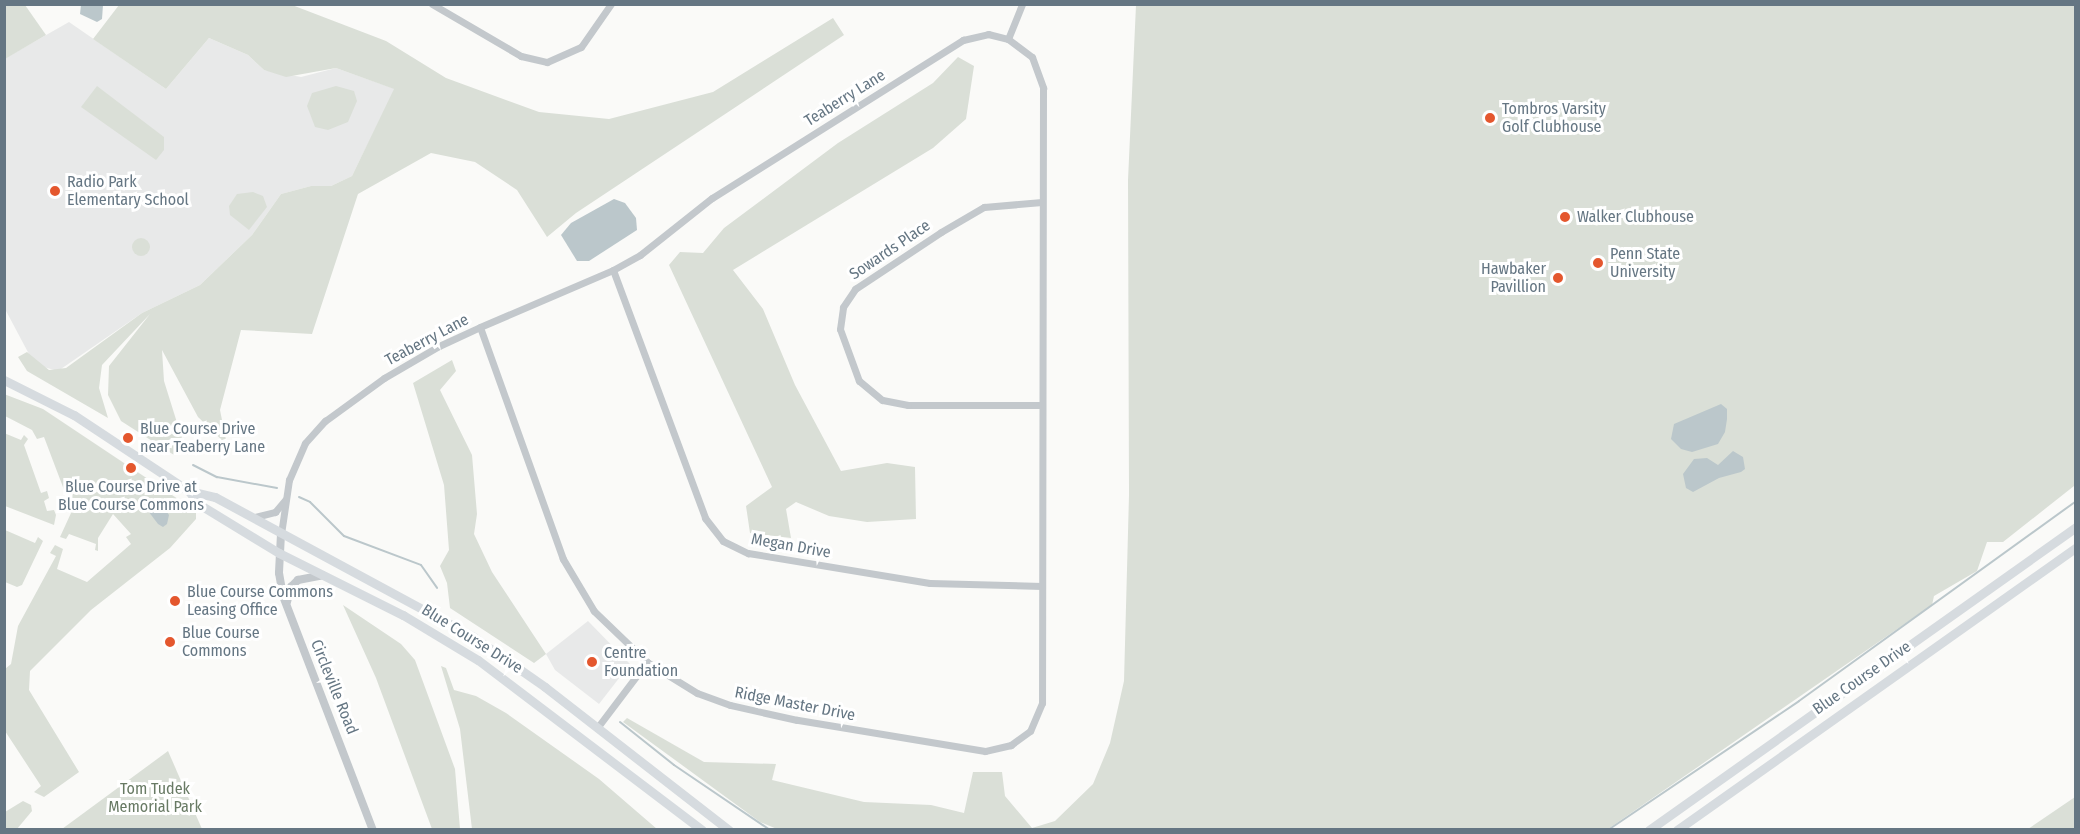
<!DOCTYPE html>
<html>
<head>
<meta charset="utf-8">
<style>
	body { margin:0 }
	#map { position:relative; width:2080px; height:834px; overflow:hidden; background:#fafaf8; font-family:"Fira Sans Condensed",sans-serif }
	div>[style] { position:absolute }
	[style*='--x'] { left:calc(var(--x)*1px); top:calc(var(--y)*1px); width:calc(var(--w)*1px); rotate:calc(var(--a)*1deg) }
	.built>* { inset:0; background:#e8e9e9 }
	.green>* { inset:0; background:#dadfd7 }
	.round { border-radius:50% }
	.water>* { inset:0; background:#bbc7cb }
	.stream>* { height:2px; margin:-1px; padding:0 1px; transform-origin:1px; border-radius:1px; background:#bbc7cb }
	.minor>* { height:7px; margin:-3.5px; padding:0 3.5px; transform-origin:3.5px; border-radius:3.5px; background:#c3c8cc }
	.tertiary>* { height:8px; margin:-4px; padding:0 4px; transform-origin:4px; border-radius:4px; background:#c3c8cc }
	.secondary>* { height:9px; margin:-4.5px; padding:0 4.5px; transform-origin:4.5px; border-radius:4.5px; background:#d6dbdf }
	.dots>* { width:16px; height:16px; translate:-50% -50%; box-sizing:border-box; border:3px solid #fff; border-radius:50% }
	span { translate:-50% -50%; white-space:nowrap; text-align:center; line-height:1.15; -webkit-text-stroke:6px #fff; paint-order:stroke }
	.street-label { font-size:16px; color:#657683 }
	.poi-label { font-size:16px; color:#657683 }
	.left { translate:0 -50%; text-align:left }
	.right { translate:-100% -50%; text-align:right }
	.park-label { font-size:16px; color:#687a64 }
	.frame { position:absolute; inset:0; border:6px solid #657683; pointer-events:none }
</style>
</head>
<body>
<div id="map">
	<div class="built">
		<div style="clip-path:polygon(69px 22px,166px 89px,209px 38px,248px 55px,264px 70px,301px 77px,336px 68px,395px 89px,352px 176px,331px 186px,311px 186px,281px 194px,252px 235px,200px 285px,142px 313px,58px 371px,40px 366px,30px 356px,5px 309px,4px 59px)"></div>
		<div style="clip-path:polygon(588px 621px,630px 664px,599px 704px,555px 670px,546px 654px)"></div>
	</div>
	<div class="green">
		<div style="clip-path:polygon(5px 4px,25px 5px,46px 35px,5px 59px)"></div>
		<div style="clip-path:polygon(119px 5px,292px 5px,386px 41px,446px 78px,539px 112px,609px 119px,713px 92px,833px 18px,844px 35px,576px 213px,547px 237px,517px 190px,475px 162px,431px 153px,358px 194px,312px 334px,241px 330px,220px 410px,227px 445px,198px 417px,162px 350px,164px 381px,184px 445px,174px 455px,121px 421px,108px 395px,109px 366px,150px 314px,102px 365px,99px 388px,108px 418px,27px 371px,18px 357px,27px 352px,49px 370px,66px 368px,142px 313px,200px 285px,252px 235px,281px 194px,311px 186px,331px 186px,352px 176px,394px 89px,336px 68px,286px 77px,264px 70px,248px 55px,209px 38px,166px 89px,93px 39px)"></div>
		<div style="clip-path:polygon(1136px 5px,2075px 5px,2075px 495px,2074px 486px,2003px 542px,1987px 542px,1977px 571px,1934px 596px,1932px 605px,1608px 829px,777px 829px,760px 822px,623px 722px,627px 718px,704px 762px,776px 764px,772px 780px,864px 802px,931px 805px,964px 813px,973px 772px,1002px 772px,1005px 796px,1032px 828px,1055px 821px,1093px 784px,1110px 743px,1124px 681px,1129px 495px,1128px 180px)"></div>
		<div style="clip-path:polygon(958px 57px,974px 66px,966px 119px,933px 148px,733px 270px,763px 309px,795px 385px,841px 471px,887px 463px,915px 467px,916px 519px,867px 522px,829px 516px,796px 502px,786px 509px,791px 538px,750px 533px,746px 506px,772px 487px,669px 265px,680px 252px,703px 253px,724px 228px,838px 143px,933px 83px)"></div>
		<div style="clip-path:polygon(97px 86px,164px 137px,164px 150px,156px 160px,81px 107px)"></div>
		<div style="clip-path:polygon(336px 86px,354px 91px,357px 101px,348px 122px,328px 130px,315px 127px,307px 106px,312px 93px)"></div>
		<div style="clip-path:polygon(253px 192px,263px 196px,267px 207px,249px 230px,230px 215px,229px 206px,237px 194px)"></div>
		<div class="round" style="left:132px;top:238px;width:18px;height:18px"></div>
		<div style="clip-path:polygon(452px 360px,456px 371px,440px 390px,472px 455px,477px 514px,474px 534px,492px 572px,546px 654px,534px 663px,450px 608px,447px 583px,440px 566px,449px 550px,444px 485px,413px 383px)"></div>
		<div style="clip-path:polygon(4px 394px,43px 409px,196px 511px,196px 519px,170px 548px,91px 610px,30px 671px,29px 690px,79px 772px,44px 797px,34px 792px,41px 786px,5px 731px,5px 669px,11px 664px,18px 626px,56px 556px,50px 553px,55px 545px,63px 549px,57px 569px,87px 582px,131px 544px,126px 537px,131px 534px,113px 514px,98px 538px,98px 551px,95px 550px,96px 544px,69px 534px,66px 539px,60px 537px,71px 513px,64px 511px,70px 508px,69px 503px,44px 437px,37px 439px,32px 430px,5px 416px)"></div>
		<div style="clip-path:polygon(4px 433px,21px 440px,24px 435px,28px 439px,24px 445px,41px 493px,47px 491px,49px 498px,44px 501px,47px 511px,54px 510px,56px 515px,54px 525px,5px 506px)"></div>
		<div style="clip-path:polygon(5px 530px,35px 543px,38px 537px,43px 541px,22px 585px,17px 587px,5px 582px)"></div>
		<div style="clip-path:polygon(343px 605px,401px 644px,415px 660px,455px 769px,460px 829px,432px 829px,376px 678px)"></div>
		<div style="clip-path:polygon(441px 666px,446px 668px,454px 690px,476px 696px,506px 713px,599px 779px,657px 829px,472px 829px,460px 729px)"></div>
		<div style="clip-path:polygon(168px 751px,202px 829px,62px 829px)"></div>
		<div style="clip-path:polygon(2075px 797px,2075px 829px,2028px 829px)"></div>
		<div style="clip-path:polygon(23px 801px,31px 805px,32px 811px,17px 829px,5px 829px,5px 812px)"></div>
	</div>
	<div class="water">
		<div style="clip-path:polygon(81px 5px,103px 5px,102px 19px,97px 22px,80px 14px)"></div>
		<div style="clip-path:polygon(614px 199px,625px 203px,636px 218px,637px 230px,589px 261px,577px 261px,561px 235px,571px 223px)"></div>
		<div style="clip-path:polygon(1721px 404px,1727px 409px,1727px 419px,1725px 432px,1718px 444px,1692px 452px,1681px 449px,1671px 439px,1674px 424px)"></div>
		<div style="clip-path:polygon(1733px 451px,1743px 457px,1745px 469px,1741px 472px,1719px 478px,1693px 492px,1686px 488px,1683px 474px,1694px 459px,1707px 458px,1718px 465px)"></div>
		<div style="clip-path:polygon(139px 499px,163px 506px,169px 515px,167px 524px,163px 527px,158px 524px)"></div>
	</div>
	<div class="stream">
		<div style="--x:193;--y:465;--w:27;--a:27"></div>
		<div style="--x:217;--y:477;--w:61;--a:10.4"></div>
		<div style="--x:299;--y:497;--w:12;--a:24"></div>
		<div style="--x:310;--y:502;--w:48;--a:45"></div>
		<div style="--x:344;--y:536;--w:82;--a:20.6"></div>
		<div style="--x:421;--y:565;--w:28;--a:55"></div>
		<div style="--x:620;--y:722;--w:69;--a:38.5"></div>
		<div style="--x:674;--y:765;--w:116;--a:34.1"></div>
		<div style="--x:1608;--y:830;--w:230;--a:-34"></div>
		<div style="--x:1799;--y:701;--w:342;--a:-35.8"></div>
	</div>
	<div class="minor">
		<div style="--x:432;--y:4;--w:103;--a:30.3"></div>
		<div style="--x:521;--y:56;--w:27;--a:13"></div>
		<div style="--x:547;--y:62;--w:37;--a:-24"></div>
		<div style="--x:581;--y:47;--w:52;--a:-55.1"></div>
		<div style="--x:1008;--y:39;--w:38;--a:-68"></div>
		<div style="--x:613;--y:270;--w:265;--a:69.6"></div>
		<div style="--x:705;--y:518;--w:29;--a:52"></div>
		<div style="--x:723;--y:541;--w:28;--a:26"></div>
		<div style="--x:748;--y:553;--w:184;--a:9.4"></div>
		<div style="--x:930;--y:583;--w:112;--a:1.5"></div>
		<div style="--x:1042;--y:405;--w:134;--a:180"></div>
		<div style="--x:908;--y:405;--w:26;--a:-169"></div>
		<div style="--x:882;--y:400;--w:30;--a:-140"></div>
		<div style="--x:859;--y:381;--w:55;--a:-110.1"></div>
		<div style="--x:840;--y:329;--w:22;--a:-82"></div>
		<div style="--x:843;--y:307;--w:22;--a:-56"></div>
		<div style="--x:855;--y:289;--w:103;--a:-33.5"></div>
		<div style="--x:941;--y:232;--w:50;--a:-30.2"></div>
		<div style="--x:984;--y:207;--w:58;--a:-4.9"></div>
		<div style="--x:255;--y:517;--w:21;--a:-14"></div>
		<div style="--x:275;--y:512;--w:16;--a:-50"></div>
		<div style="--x:281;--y:534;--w:55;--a:-81.6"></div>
		<div style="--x:289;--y:480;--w:40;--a:-66.6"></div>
		<div style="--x:305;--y:443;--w:30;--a:-48"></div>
		<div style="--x:325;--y:421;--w:73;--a:-36.1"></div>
		<div style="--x:384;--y:378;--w:64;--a:-30.2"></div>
		<div style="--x:439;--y:346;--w:45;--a:-24.9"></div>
		<div style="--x:480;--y:327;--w:145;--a:-23.2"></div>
		<div style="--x:613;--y:270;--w:31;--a:-29"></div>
		<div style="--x:640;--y:255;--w:92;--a:-38.4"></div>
		<div style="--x:712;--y:198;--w:297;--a:-32.2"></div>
		<div style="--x:963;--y:40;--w:26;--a:-13"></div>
		<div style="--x:988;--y:34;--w:21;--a:14"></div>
		<div style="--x:1008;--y:39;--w:30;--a:37"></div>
		<div style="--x:1032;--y:57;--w:33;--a:70"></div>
		<div style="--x:1043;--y:88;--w:615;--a:90.09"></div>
		<div style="--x:1042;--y:703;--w:30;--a:113"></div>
		<div style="--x:1030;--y:731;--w:24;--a:144"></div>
		<div style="--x:1011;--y:745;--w:27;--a:167"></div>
		<div style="--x:985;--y:751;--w:191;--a:-170.6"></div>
		<div style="--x:797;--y:720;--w:69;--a:-167.4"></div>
		<div style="--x:730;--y:705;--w:35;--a:-160"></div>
		<div style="--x:697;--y:693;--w:59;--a:-148.2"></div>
		<div style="--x:647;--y:662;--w:74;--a:-136.1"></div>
		<div style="--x:594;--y:611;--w:61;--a:-120.8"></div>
		<div style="--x:563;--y:559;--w:246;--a:-109.7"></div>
		<div style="--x:597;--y:728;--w:83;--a:-52.9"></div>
	</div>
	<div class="tertiary">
		<div style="--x:281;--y:534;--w:39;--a:93"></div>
		<div style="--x:279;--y:573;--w:23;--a:80"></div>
		<div style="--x:283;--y:596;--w:251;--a:69"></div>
		<div style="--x:287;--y:602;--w:16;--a:-75"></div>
		<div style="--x:291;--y:587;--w:10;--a:-45"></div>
		<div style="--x:298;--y:580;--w:25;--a:-11"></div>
	</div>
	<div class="secondary">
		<div style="--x:4;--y:380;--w:78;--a:26.6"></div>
		<div style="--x:74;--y:415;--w:138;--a:33.5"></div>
		<div style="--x:189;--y:491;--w:27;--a:13"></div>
		<div style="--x:215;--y:497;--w:292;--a:28.4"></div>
		<div style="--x:472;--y:636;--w:89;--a:34.9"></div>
		<div style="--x:545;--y:687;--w:233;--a:37.9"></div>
		<div style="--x:189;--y:491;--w:14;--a:56"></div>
		<div style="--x:197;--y:503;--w:96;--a:31.4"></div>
		<div style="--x:279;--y:553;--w:139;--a:26.6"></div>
		<div style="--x:403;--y:615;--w:87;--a:31"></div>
		<div style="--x:478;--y:660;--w:281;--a:37.2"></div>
		<div style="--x:1649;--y:830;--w:524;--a:-35.36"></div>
		<div style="--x:1677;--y:830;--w:489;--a:-35.3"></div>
	</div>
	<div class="dots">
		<div style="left:1490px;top:118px;background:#e4572e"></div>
		<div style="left:55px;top:191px;background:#e4572e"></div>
		<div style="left:1565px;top:217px;background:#e4572e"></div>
		<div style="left:1598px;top:263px;background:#e4572e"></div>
		<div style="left:1558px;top:278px;background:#e4572e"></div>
		<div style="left:128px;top:438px;background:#e4572e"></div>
		<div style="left:131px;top:468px;background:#e4572e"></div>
		<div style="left:175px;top:601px;background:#e4572e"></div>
		<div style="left:170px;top:642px;background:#e4572e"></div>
		<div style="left:592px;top:662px;background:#e4572e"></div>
	</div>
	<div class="street-label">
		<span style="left:845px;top:98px;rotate:-32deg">Teaberry Lane</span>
		<span style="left:890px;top:250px;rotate:-34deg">Sowards Place</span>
		<span style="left:427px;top:340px;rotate:-28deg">Teaberry Lane</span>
		<span style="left:791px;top:546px;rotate:10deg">Megan Drive</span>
		<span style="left:472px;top:639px;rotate:32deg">Blue Course Drive</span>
		<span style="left:1862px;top:678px;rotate:-35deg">Blue Course Drive</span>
		<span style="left:334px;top:687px;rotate:68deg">Circleville Road</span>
		<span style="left:795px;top:704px;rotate:11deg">Ridge Master Drive</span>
	</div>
	<div class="poi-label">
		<span class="left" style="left:1502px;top:118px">Tombros Varsity<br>Golf Clubhouse</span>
		<span class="left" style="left:67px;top:191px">Radio Park<br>Elementary School</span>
		<span class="left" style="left:1577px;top:217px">Walker Clubhouse</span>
		<span class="left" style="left:1610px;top:263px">Penn State<br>University</span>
		<span class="right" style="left:1546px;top:278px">Hawbaker<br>Pavillion</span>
		<span class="left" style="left:140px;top:438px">Blue Course Drive<br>near Teaberry Lane</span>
		<span style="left:131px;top:496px">Blue Course Drive at<br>Blue Course Commons</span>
		<span class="left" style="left:187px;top:601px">Blue Course Commons<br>Leasing Office</span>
		<span class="left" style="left:182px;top:642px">Blue Course<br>Commons</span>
		<span class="left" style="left:604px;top:662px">Centre<br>Foundation</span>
	</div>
	<div class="park-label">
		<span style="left:155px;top:798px">Tom Tudek<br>Memorial Park</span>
	</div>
	<div class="frame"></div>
</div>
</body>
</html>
